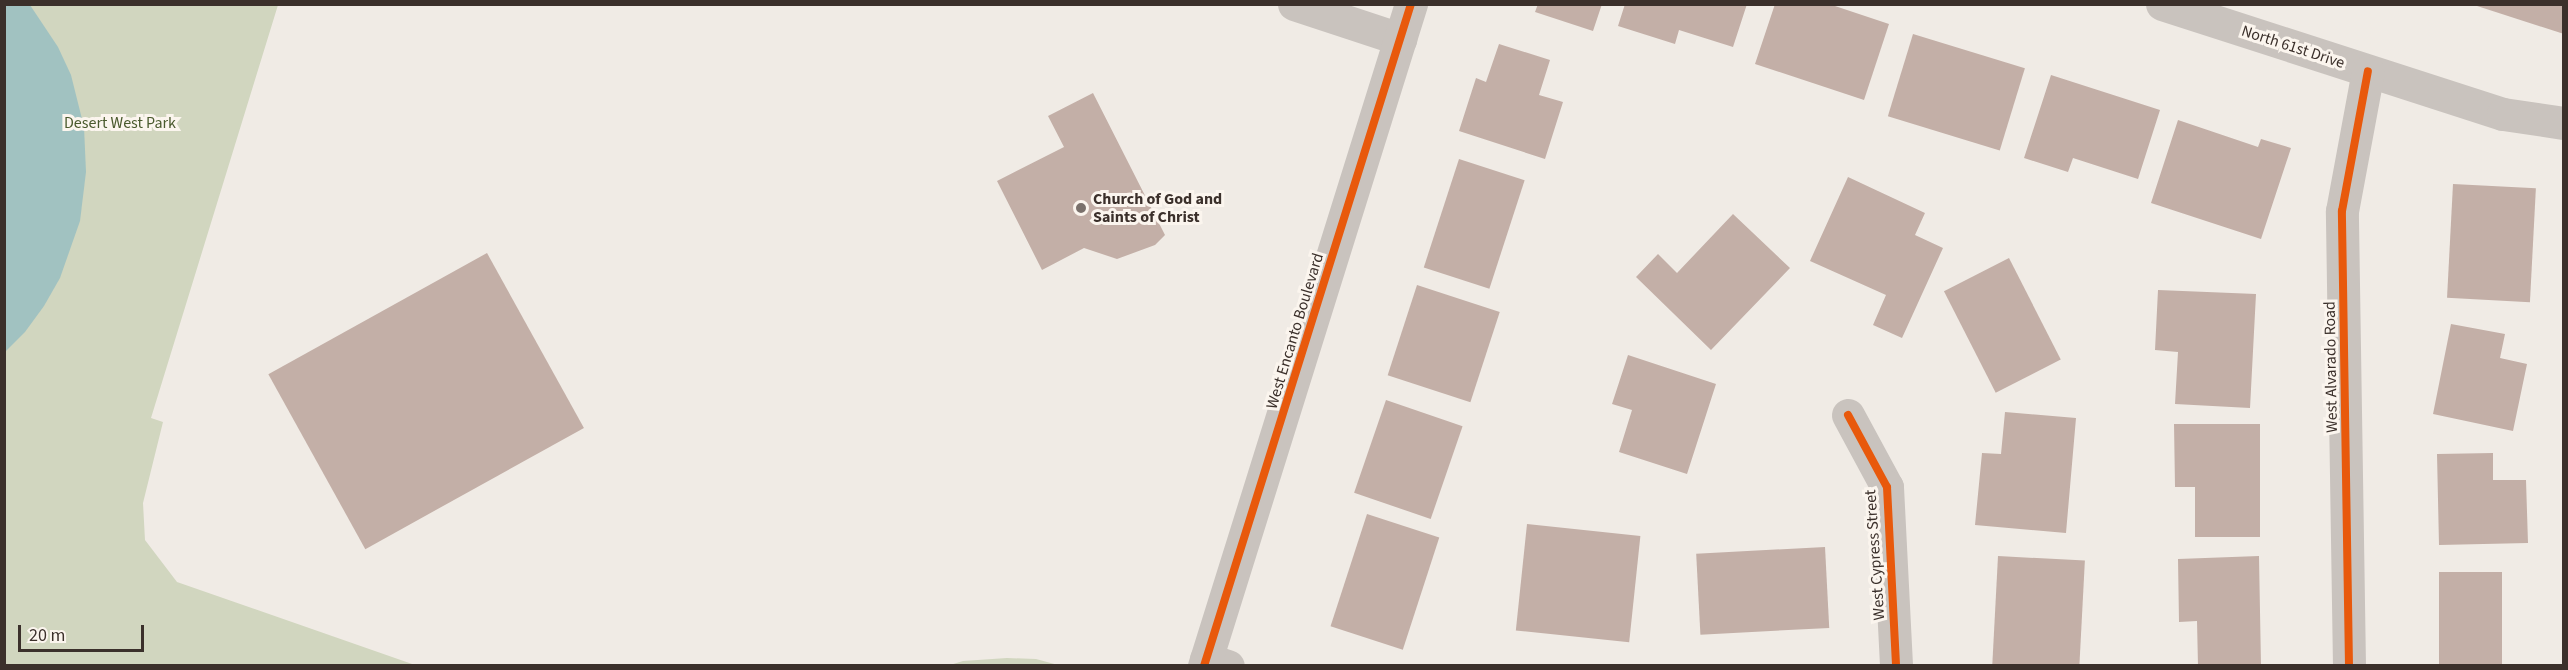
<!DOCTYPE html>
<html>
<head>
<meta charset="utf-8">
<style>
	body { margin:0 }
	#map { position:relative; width:2568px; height:670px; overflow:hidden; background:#f0ebe5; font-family:"Source Sans 3",sans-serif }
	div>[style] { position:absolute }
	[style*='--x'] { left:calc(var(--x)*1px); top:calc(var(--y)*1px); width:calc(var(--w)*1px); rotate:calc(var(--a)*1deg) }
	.green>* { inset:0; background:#d1d6bf }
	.water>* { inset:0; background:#a1c2c1 }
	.building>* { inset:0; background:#c3afa7; transform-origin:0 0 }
	.minor>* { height:33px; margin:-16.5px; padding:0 16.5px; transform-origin:16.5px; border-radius:16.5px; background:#c9c3be }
	.tertiary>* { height:33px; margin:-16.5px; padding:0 16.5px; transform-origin:16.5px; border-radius:16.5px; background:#c9c3be }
	.cycleway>* { height:8px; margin:-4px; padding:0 4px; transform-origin:4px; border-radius:4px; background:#e8590c }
	.dots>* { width:16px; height:16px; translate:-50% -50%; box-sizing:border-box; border:3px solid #fbf5ee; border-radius:50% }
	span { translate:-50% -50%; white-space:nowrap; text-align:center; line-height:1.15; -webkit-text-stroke:6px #fbf5ee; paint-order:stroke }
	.street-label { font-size:16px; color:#3b302b }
	.park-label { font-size:16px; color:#4a5a2e }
	.poi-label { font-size:16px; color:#3b302b; font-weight:700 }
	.left { translate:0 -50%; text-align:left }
	.frame { position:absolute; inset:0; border:6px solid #3b302b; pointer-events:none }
	.scale { position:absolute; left:18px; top:625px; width:126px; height:27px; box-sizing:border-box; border:3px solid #3b302b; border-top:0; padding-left:8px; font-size:18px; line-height:21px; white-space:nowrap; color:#3b302b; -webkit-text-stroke:4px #fbf5ee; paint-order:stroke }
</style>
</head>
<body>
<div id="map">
	<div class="green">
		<div style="clip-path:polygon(4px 5px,278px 5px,151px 418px,163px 422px,143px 503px,145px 540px,177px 582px,415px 665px,5px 665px)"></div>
		<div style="clip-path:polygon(1007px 658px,1036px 659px,1058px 665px,950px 665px,963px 661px)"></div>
	</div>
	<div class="water">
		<div style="clip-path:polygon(5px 4px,30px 5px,58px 47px,71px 75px,84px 127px,86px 172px,80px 221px,60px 278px,44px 306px,25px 332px,5px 352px)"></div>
	</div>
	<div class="building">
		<div style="clip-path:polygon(1538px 4px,1602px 4px,1593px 31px,1535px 12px)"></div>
		<div style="clip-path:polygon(1625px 4px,1747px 4px,1733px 47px,1679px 30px,1675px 44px,1618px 26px)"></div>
		<div style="clip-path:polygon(1775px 4px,1829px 4px,1889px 24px,1864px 100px,1755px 64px)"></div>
		<div style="clip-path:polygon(2474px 4px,2564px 4px,2564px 34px,2474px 5px)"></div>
		<div style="left:1913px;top:34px;width:117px;height:86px;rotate:17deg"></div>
		<div style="clip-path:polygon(1499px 44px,1550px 60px,1539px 95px,1563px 102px,1545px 159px,1459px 131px,1476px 78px,1486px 82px)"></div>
		<div style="clip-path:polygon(2051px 75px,2160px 110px,2138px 179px,2073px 158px,2068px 172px,2024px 158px)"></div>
		<div style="clip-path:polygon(1093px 93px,1165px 235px,1155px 245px,1117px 259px,1084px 248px,1042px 270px,997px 181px,1064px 147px,1048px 116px)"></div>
		<div style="clip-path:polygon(2178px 120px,2258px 147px,2261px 139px,2291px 148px,2261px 239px,2151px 203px)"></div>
		<div style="left:1459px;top:159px;width:69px;height:114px;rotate:18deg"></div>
		<div style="clip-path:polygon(1848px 177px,1925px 213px,1915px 235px,1943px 248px,1902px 338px,1873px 325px,1886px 295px,1810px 261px)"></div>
		<div style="left:2453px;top:184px;width:83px;height:114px;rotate:3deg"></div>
		<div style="clip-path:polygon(1733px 214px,1790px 268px,1711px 350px,1636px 277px,1658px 254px,1677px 273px)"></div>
		<div style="left:487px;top:253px;width:200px;height:250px;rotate:61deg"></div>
		<div style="left:2009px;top:258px;width:114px;height:73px;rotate:63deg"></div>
		<div style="left:1417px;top:285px;width:87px;height:95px;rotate:18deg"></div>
		<div style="clip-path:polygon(2158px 290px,2256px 294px,2250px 408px,2175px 404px,2178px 352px,2155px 350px)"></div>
		<div style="clip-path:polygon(2451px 324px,2505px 334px,2500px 358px,2527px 364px,2513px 431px,2433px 414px)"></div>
		<div style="clip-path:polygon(1628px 355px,1716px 384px,1687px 474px,1619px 452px,1632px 410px,1612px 404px)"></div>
		<div style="left:1386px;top:400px;width:81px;height:98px;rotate:19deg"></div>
		<div style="clip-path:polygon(2005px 412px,2076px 418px,2066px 533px,1975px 525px,1982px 453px,2001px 454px)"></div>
		<div style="clip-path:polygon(2174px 424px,2260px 424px,2260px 537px,2195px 537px,2195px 487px,2175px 487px)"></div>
		<div style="clip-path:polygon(2493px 453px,2493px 480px,2526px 480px,2528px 543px,2439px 545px,2437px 454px)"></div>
		<div style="left:1367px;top:514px;width:76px;height:118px;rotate:18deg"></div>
		<div style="left:1527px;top:524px;width:114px;height:107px;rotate:6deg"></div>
		<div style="left:1825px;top:547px;width:81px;height:129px;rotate:87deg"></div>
		<div style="left:1998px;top:556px;width:87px;height:110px;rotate:3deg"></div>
		<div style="clip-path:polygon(2259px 556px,2261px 666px,2198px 666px,2197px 621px,2179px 622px,2178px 559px)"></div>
		<div style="left:2439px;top:572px;width:63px;height:94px"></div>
	</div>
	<div class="minor">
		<div style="--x:1294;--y:4;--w:112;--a:18.3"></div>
		<div style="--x:2162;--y:4;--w:358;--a:17.9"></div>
		<div style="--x:2503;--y:114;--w:62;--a:8.4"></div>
		<div style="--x:1848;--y:415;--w:82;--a:61.6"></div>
		<div style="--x:1887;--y:487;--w:179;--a:87.1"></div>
		<div style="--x:1206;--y:659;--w:23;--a:18"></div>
		<div style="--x:2349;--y:666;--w:455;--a:-90.9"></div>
		<div style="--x:2342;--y:211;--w:142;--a:-79.5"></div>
	</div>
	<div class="tertiary">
		<div style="--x:1204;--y:666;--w:694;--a:-72.64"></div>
	</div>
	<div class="cycleway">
		<div style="--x:1848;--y:415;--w:82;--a:61.6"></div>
		<div style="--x:1887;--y:487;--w:179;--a:87.1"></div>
		<div style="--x:1204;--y:666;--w:694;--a:-72.64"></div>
		<div style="--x:2349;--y:666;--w:455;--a:-90.9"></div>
		<div style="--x:2342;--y:211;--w:142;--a:-79.5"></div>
	</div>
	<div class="dots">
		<div style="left:1081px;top:208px;background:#7a716c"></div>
	</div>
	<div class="street-label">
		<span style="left:2293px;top:47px;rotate:18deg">North 61st Drive</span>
		<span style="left:1295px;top:331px;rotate:-73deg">West Encanto Boulevard</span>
		<span style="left:2331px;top:367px;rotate:-91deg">West Alvarado Road</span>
		<span style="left:1875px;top:555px;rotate:-94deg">West Cypress Street</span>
	</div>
	<div class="park-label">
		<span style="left:120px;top:123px">Desert West Park</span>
	</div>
	<div class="poi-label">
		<span class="left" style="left:1093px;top:208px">Church of God and<br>Saints of Christ</span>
	</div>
	<div class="frame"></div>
	<div class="scale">20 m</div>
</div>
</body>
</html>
